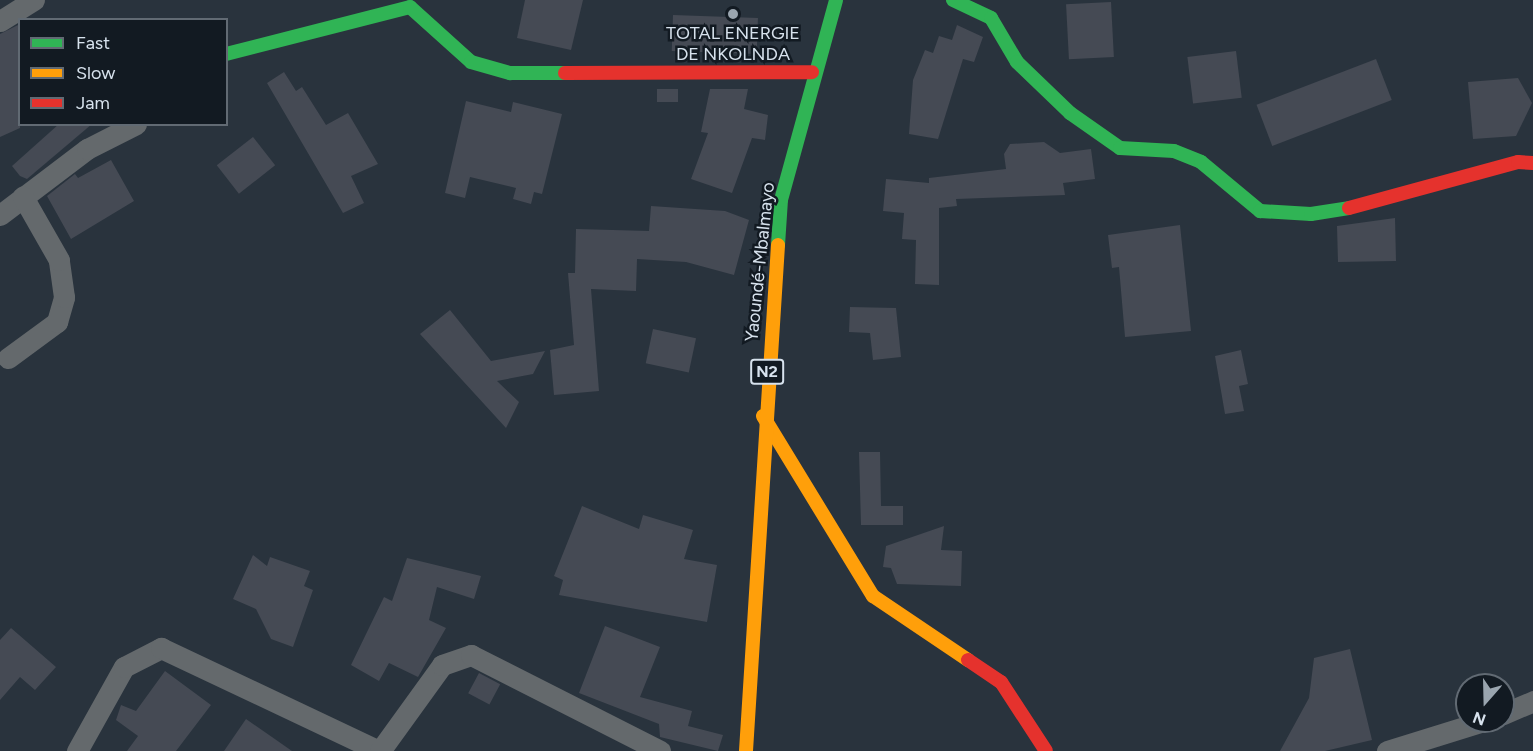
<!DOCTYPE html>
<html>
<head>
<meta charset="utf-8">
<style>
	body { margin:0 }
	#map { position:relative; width:1533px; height:751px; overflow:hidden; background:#29333d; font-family:Figtree,sans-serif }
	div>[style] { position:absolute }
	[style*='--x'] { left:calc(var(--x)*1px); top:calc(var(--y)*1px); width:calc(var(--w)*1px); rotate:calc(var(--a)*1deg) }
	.building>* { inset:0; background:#454a54; transform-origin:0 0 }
	.street>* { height:21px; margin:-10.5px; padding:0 10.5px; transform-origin:10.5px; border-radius:10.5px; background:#64696c }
	.fast>* { height:14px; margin:-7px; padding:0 7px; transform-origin:7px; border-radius:7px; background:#30b455 }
	.slow>* { height:14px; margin:-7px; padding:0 7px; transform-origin:7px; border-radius:7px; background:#ff9f0a }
	.jam>* { height:14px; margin:-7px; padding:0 7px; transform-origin:7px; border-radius:7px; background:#e5322d }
	.dots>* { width:16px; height:16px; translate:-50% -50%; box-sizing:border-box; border:3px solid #121a22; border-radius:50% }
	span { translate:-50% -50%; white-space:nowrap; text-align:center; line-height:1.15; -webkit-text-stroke:5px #121a22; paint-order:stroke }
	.shield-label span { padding:2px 4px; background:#121a22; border:2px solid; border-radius:4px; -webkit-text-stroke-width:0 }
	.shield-label { font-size:16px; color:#d7e2ed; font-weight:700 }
	.poi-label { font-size:18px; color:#d7e2ed }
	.street-label { font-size:18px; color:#d7e2ed }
	.legend { position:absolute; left:18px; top:18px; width:210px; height:108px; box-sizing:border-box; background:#121a22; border:2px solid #616a73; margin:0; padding:8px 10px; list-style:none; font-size:18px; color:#d7e2ed }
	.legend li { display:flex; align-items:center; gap:12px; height:30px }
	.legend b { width:30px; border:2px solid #616a73 }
	.north { position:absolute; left:1455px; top:673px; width:60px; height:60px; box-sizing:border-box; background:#121a22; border:2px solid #616a73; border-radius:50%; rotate:200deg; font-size:16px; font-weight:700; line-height:24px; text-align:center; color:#d7e2ed }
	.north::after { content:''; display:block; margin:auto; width:21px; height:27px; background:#9aa5af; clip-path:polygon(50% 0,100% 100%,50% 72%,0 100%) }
</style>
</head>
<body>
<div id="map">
	<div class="building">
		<div style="clip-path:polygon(525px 0,583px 0,571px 50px,517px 38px)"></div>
		<div style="left:1111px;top:2px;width:55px;height:45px;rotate:87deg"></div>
		<div style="left:673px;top:15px;width:85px;height:36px;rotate:2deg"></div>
		<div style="clip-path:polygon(20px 24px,20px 128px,0 137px,0 34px)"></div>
		<div style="clip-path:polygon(957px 25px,983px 37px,974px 62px,963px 59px,938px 139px,909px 134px,913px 80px,925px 50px,933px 53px,939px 36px,952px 40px)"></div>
		<div style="left:1236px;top:51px;width:47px;height:49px;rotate:83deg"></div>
		<div style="left:1376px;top:59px;width:44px;height:128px;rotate:69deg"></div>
		<div style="clip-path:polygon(284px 72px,296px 91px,302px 87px,326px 125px,348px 113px,378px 164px,351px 176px,364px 203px,343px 213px,267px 83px)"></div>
		<div style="clip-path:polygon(1518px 78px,1532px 103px,1516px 136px,1473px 139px,1468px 82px)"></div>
		<div style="left:657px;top:89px;width:21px;height:13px"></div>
		<div style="clip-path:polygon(710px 89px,748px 89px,744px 109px,768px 115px,765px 140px,752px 138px,732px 193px,691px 179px,708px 133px,701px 132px)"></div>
		<div style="clip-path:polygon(466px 101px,511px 112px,513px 102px,562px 114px,542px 194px,534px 192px,531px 204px,513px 199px,516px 188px,470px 177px,465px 198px,445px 193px)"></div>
		<div style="clip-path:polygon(59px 124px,92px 124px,27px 179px,20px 176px,12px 166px)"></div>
		<div style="left:253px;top:137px;width:36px;height:46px;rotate:52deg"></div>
		<div style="clip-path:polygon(1044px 142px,1060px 153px,1091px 149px,1095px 179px,1063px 183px,1065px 195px,956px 199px,957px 206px,939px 208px,939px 285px,915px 284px,916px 240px,902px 239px,904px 213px,883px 211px,886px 179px,929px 183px,929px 178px,1006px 169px,1004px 154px,1010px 144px)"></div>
		<div style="clip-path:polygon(111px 160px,134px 201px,71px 239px,47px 196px,75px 174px,78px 178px)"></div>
		<div style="clip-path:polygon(651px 206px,725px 211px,749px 220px,734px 275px,686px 262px,637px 259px,636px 291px,591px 289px,599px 391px,554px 395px,550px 350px,574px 345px,568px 273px,575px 273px,576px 229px,649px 231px)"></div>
		<div style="clip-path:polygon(1395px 218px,1396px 261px,1338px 262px,1337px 226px)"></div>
		<div style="clip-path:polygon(1180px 225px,1191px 331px,1125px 337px,1119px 267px,1112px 268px,1108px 235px)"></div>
		<div style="clip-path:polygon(850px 307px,896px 308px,901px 357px,873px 360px,870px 333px,849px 332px)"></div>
		<div style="clip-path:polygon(450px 310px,491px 361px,545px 351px,533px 374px,497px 381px,519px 402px,506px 428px,420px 334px)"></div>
		<div style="left:653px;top:329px;width:44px;height:35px;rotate:12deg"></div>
		<div style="clip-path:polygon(1241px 350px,1248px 384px,1239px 386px,1244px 411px,1225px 414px,1215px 356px)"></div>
		<div style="clip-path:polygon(859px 452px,880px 452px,881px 506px,903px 506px,903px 525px,861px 525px)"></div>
		<div style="clip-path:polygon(582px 506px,639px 529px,643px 515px,693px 530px,684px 559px,717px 565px,707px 622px,559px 595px,563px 580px,554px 576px)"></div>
		<div style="clip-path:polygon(944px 526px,941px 550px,962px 551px,961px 586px,897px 584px,891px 568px,883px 567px,886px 546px)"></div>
		<div style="clip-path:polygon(253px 555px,267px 566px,270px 557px,310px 571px,304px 586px,313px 590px,293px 647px,271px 639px,256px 609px,233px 599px)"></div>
		<div style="clip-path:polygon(407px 558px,481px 576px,474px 599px,437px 587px,429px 620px,446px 628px,418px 677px,389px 663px,379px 681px,351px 665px,384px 597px,392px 601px)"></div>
		<div style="clip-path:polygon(605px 626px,660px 647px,640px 697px,692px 711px,688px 726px,723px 735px,718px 751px,660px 737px,659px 724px,579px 693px)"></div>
		<div style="clip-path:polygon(11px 628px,56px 667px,35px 690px,20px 677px,0 700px,0 640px)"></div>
		<div style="clip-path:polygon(1350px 649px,1372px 740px,1325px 751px,1280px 751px,1309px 698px,1314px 658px)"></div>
		<div style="clip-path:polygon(165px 671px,211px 705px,176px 751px,127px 751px,138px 736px,116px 720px,121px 705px,136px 711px)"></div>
		<div style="left:479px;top:673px;width:24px;height:23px;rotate:28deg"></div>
		<div style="clip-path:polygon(246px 719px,292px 751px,224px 751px)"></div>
	</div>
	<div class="street">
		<div style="--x:0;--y:21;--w:40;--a:-32"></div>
		<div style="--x:0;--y:215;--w:109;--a:-37.2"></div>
		<div style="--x:87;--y:149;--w:55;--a:-27"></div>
		<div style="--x:8;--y:358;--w:61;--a:-36.3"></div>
		<div style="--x:57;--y:322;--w:26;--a:-74"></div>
		<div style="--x:64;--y:297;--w:37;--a:-98"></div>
		<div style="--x:59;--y:260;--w:73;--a:-119.7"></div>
		<div style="--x:1503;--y:714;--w:33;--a:-23"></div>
		<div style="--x:77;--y:751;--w:96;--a:-60.8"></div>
		<div style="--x:124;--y:667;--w:42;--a:-27.2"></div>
		<div style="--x:161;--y:648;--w:241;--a:25.3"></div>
		<div style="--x:380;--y:751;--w:106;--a:-54.2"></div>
		<div style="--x:442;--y:665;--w:31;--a:-19"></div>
		<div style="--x:471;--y:655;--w:212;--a:26.9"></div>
		<div style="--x:1387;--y:751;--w:102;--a:-17.2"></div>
	</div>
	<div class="fast">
		<div style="--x:953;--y:0;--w:42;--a:25.3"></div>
		<div style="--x:991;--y:18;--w:51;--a:59.4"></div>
		<div style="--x:1017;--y:62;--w:74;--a:43.9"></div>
		<div style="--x:1070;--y:113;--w:61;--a:35"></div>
		<div style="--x:1120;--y:148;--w:54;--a:3.2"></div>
		<div style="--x:1174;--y:151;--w:29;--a:22"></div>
		<div style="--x:1201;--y:162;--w:77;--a:39.7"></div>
		<div style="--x:1260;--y:211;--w:51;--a:3.4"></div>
		<div style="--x:1311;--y:214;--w:38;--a:-9"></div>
		<div style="--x:226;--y:54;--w:190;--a:-14.3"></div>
		<div style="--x:410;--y:7;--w:82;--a:42"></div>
		<div style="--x:471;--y:62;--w:41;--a:15.8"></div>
		<div style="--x:510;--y:73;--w:55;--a:0"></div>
		<div style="--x:778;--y:245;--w:45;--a:-86.2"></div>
		<div style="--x:781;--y:200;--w:207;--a:-74.6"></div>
	</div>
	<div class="slow">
		<div style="--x:763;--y:416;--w:211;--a:58.6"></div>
		<div style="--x:873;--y:596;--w:115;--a:34"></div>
		<div style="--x:746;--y:751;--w:507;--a:-86.38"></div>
	</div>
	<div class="jam">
		<div style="--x:565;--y:73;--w:247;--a:-0.2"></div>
		<div style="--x:1349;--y:208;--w:175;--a:-15.2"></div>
		<div style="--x:1518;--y:162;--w:15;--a:4"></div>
		<div style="--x:968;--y:660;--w:40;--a:34"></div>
		<div style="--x:1001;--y:682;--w:82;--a:56.9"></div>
	</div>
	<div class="dots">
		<div style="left:733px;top:14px;background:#9aa5af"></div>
	</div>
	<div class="shield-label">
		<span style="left:767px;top:372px">N2</span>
	</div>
	<div class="poi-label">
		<span style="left:733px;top:44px">TOTAL ENERGIE<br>DE NKOLNDA</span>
	</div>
	<div class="street-label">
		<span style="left:760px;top:262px;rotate:-84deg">Yaoundé-Mbalmayo</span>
	</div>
	<ul class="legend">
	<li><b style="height:8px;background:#30b455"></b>Fast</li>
	<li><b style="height:8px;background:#ff9f0a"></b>Slow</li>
	<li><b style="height:8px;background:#e5322d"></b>Jam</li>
	</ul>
	<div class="north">N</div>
</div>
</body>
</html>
